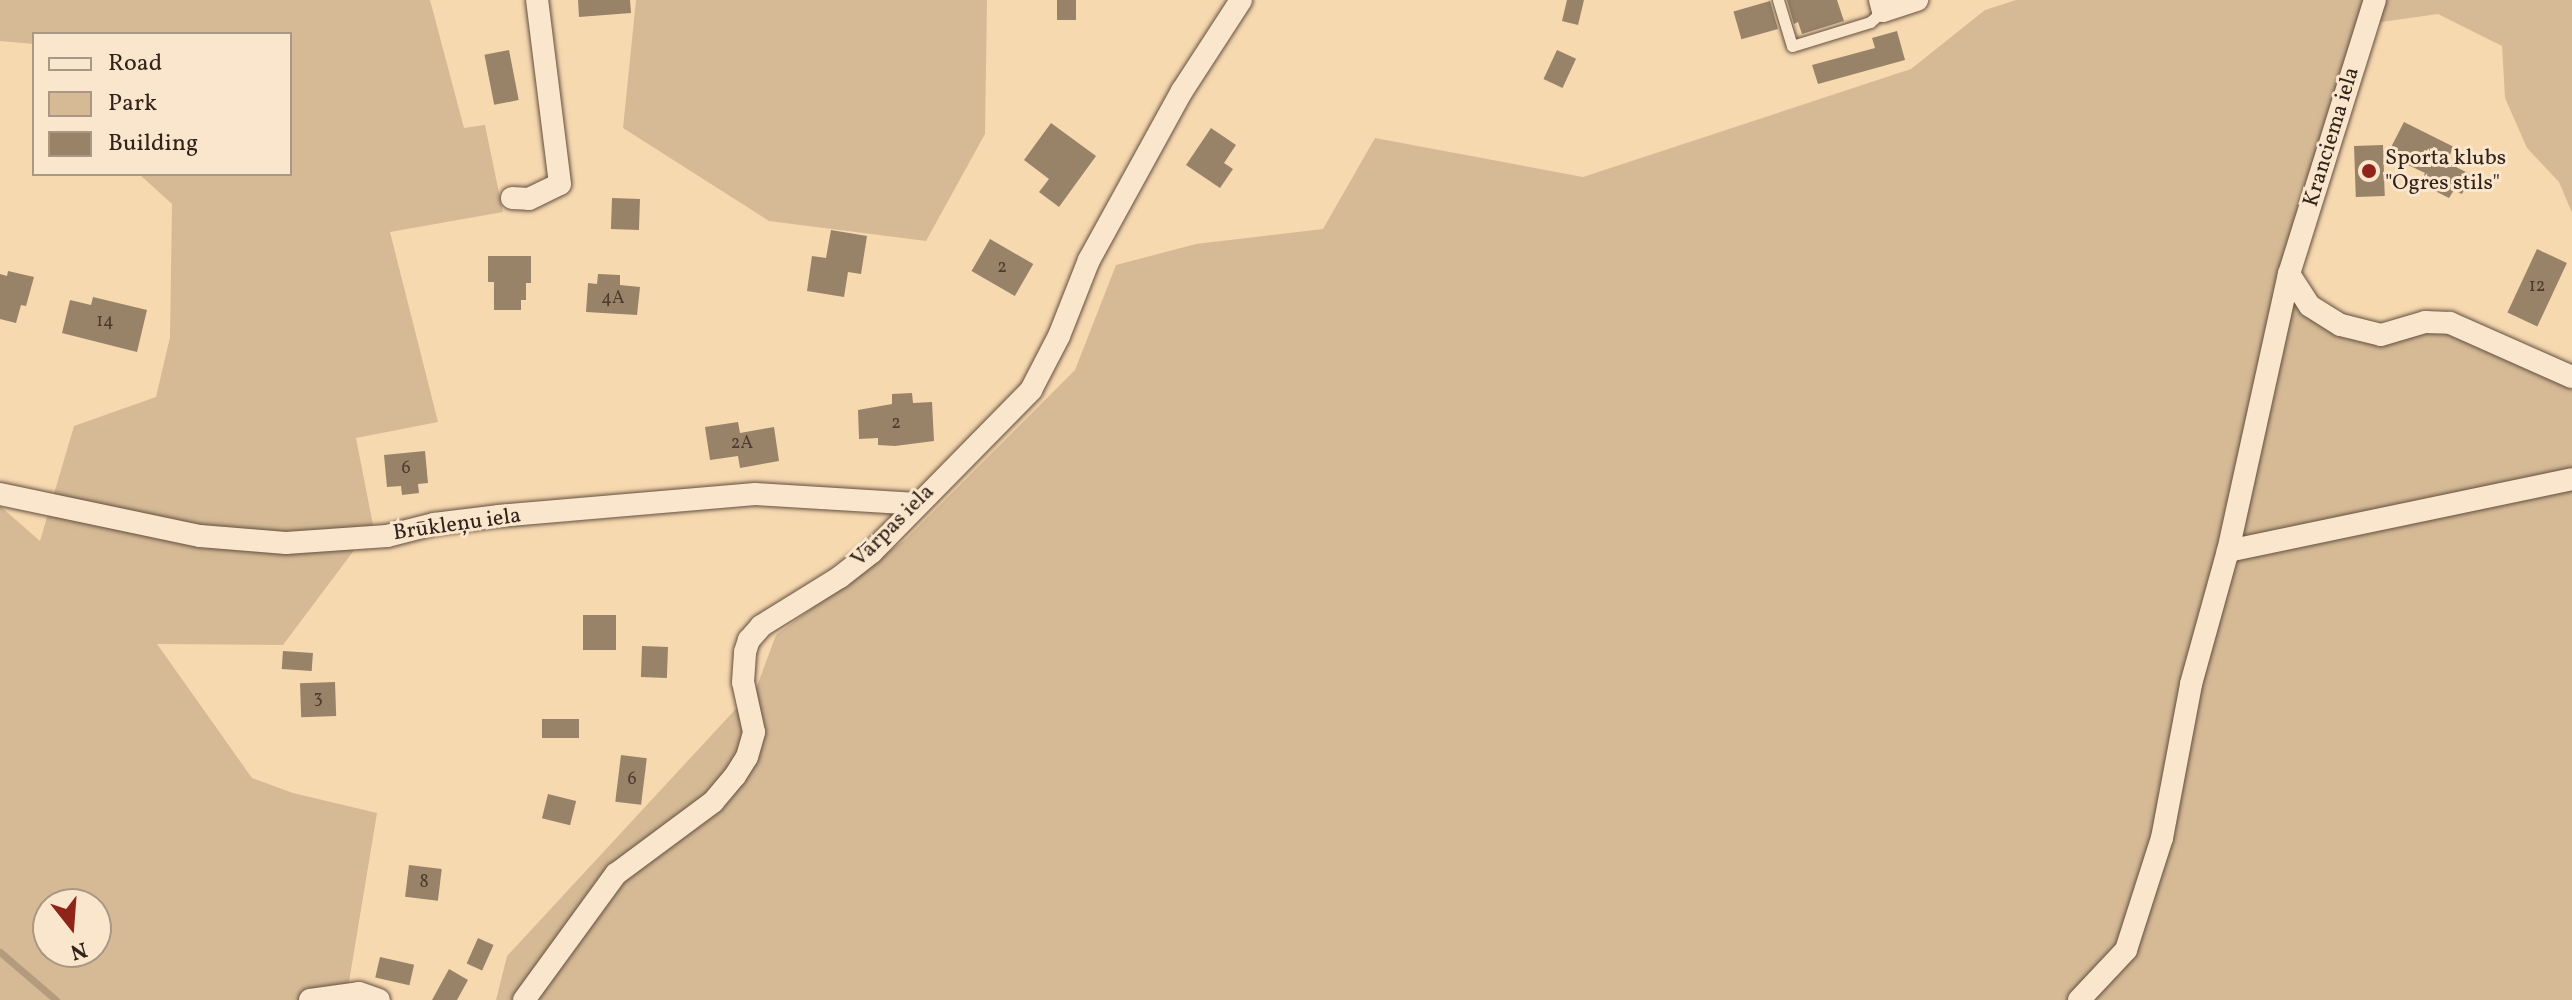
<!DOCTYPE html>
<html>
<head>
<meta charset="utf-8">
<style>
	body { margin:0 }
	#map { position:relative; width:2572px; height:1000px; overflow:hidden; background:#f7d9b0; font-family:Vollkorn,serif }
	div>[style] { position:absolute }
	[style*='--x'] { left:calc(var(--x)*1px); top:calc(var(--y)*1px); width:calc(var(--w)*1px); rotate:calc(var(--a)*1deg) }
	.green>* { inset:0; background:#d6ba96 }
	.stream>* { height:7px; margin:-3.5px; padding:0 3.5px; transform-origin:3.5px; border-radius:3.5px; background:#b49b7d }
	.building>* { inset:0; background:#988268; transform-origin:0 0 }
	.roads { filter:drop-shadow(0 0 2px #635040) drop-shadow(0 0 2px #635040) }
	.lane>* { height:11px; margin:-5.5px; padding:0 5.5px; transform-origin:5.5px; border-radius:5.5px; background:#fae6cc }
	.street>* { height:22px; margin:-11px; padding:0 11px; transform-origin:11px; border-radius:11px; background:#fae6cc }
	.dots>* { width:22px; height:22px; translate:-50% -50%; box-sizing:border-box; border:4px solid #fae6cc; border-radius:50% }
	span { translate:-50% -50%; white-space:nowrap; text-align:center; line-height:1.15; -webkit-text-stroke:6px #fae6cc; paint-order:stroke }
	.number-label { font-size:18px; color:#4c3b2e }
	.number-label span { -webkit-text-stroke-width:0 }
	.street-label { font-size:22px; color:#32231a }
	.poi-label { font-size:22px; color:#32231a }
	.left { translate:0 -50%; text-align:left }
	.legend { position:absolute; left:32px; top:32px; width:260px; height:144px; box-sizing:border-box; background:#fae6cc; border:2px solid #aa9885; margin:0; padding:10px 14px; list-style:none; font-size:24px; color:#32231a }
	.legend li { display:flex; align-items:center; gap:16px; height:40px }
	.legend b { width:40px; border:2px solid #aa9885 }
	.north { position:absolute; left:32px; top:888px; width:80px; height:80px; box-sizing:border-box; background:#fae6cc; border:2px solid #aa9885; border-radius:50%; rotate:163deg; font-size:22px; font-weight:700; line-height:32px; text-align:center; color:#32231a }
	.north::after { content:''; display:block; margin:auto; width:28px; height:36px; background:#8f2418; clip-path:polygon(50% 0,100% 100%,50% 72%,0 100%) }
</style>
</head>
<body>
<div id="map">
	<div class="green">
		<div style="clip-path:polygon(evenodd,0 0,430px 0,464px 128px,485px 125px,503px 212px,390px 232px,438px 422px,356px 438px,373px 525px,283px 645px,157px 644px,252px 778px,293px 793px,377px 813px,346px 1000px,0 1000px,0 506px,40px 541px,74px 426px,156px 397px,170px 337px,172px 204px,139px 174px,290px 174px,290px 34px,34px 34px,34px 44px,0 41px,0 0,48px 904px,96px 904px,96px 952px,48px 952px,48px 904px)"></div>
		<div style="clip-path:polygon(636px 0,987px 0,985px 134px,926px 241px,769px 221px,623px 128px)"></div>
		<div style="clip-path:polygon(2016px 0,2572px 0,2572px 213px,2559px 182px,2527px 148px,2505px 98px,2502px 46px,2438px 14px,2367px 24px,2289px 274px,2341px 325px,2425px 322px,2572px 377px,2572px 1000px,496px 1000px,507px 956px,757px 686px,776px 635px,906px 539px,1075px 370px,1116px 265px,1196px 244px,1323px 229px,1375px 138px,1583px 177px,1911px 69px,1985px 10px)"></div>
	</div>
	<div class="stream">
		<div style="--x:0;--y:952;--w:74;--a:40.6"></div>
	</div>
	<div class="building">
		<div style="clip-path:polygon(578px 0,630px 0,631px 13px,579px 17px)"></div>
		<div style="left:1057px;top:0;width:19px;height:20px"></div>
		<div style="clip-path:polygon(1567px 0,1584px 0,1578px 25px,1562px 21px)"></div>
		<div style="clip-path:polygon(1787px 0,1837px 0,1844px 21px,1802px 34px,1798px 22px,1794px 24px)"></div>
		<div style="left:1770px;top:1px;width:29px;height:38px;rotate:74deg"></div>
		<div style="clip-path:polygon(1897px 31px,1905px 60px,1818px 84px,1812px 65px,1875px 48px,1872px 38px)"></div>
		<div style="left:509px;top:50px;width:51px;height:25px;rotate:79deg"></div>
		<div style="left:1557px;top:50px;width:21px;height:32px;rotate:25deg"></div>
		<div style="clip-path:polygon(2404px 122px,2454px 147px,2446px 162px,2472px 175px,2462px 194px,2454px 190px,2449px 198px,2429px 188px,2432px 182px,2423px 177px,2425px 173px,2387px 155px)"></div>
		<div style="clip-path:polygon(1051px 123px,1096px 156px,1059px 207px,1039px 192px,1049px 179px,1024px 160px)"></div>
		<div style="clip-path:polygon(1211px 128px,1236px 145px,1224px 163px,1233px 169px,1220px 188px,1186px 165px)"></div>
		<div style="left:2383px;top:145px;width:51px;height:29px;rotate:88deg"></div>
		<div style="left:640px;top:199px;width:31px;height:28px;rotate:92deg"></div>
		<div style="clip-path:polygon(831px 230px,867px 236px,861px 274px,848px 272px,844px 297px,807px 291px,812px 256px,826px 258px)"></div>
		<div style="left:990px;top:239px;width:50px;height:37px;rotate:30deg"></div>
		<div style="left:2537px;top:249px;width:33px;height:70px;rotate:25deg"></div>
		<div style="clip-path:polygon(488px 256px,531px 256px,531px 283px,526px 283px,526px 300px,521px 300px,521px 310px,494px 310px,494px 282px,488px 282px)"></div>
		<div style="clip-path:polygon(8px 271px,34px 277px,26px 306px,21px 305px,16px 323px,0 319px,0 274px,7px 276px)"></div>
		<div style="clip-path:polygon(598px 274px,620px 275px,620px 285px,640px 287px,637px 315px,586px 312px,588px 283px,597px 284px)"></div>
		<div style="clip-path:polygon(93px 297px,147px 310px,137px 352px,62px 333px,70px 300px,91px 305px)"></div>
		<div style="clip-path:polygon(912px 393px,913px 403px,932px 402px,934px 441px,895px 446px,878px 445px,878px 438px,859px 439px,858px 410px,892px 404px,892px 394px)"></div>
		<div style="clip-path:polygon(738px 422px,740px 433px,774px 427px,779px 461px,740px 468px,738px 456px,710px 460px,705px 427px)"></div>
		<div style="clip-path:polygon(425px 451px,428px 483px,418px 484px,419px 493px,402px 495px,401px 486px,387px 487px,384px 455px)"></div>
		<div style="left:583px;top:615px;width:33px;height:35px"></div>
		<div style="left:642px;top:646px;width:26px;height:31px;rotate:2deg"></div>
		<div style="left:283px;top:651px;width:30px;height:18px;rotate:4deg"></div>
		<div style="left:335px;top:682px;width:34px;height:35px;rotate:88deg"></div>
		<div style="left:542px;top:719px;width:37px;height:19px"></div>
		<div style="left:621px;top:755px;width:26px;height:47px;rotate:7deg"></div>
		<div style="left:548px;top:794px;width:29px;height:25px;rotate:14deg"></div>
		<div style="left:409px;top:865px;width:33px;height:32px;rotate:7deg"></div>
		<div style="left:478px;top:938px;width:17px;height:28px;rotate:24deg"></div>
		<div style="left:380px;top:957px;width:35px;height:21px;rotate:13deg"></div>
		<div style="clip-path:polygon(449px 969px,468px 980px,457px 1000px,432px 1000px)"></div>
	</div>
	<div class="roads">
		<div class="lane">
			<div style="--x:1778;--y:0;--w:48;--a:73.1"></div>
			<div style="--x:1792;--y:46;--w:82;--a:-17.1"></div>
			<div style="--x:1870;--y:22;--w:17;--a:-40"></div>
		</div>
		<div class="street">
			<div style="--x:1880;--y:0;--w:11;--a:75"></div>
			<div style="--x:1883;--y:11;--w:36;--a:-18"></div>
			<div style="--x:512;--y:198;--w:17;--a:3"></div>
			<div style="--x:529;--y:199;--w:34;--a:-26"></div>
			<div style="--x:560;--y:184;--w:185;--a:-97.1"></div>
			<div style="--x:2289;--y:274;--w:38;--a:57"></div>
			<div style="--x:2310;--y:306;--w:36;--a:32"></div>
			<div style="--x:2341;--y:325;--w:41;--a:14"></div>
			<div style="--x:2381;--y:335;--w:46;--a:-16.5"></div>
			<div style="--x:2425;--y:322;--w:25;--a:2"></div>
			<div style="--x:2450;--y:323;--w:133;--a:23.9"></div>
			<div style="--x:0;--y:494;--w:204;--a:11.9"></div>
			<div style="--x:200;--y:536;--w:86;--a:4.7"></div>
			<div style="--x:286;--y:543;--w:101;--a:-4"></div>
			<div style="--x:387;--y:536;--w:49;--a:-14.3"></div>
			<div style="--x:434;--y:524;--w:64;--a:-7.1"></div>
			<div style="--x:498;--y:516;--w:258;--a:-4.9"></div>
			<div style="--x:755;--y:494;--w:162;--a:3.5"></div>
			<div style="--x:2228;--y:551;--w:351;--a:-11.8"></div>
			<div style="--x:310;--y:1000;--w:49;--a:-8.1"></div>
			<div style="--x:359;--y:993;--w:21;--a:19"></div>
			<div style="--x:524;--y:1000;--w:156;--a:-53.9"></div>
			<div style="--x:616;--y:874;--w:121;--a:-36.6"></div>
			<div style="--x:713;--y:802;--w:34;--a:-50"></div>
			<div style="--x:735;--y:776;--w:22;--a:-58"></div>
			<div style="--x:747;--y:757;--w:26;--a:-74"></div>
			<div style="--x:754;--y:732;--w:51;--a:-102.4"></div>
			<div style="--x:743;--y:682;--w:30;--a:-86"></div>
			<div style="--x:745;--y:652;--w:13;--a:-72"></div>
			<div style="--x:749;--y:640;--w:18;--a:-49"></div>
			<div style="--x:761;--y:626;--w:93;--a:-31.8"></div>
			<div style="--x:840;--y:577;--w:41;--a:-38"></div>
			<div style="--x:872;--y:552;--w:227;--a:-45.5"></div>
			<div style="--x:1031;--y:390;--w:61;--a:-62.6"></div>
			<div style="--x:1059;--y:336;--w:82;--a:-68.5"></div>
			<div style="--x:1089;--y:260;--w:193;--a:-61.2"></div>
			<div style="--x:1182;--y:91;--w:108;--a:-57"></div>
			<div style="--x:2079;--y:1000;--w:69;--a:-46.8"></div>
			<div style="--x:2126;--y:950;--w:118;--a:-72.2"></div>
			<div style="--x:2162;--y:838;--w:157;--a:-79.3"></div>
			<div style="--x:2191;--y:684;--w:138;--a:-74.5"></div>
			<div style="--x:2228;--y:551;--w:284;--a:-77.6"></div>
			<div style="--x:2289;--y:274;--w:287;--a:-72.6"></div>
		</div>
	</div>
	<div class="dots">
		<div style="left:2369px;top:171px;background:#8f2418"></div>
	</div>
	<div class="number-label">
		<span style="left:1002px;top:268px">2</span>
		<span style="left:2537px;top:287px">12</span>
		<span style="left:613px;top:299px">4A</span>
		<span style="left:105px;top:322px">14</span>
		<span style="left:896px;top:424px">2</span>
		<span style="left:742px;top:444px">2A</span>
		<span style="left:406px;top:469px">6</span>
		<span style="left:318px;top:699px">3</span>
		<span style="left:632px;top:780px">6</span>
		<span style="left:424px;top:883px">8</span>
	</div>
	<div class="street-label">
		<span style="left:2332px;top:137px;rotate:-73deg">Kranciema iela</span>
		<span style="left:457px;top:525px;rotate:-8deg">Brūkleņu iela</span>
		<span style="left:893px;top:526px;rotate:-45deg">Vārpas iela</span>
	</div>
	<div class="poi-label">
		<span class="left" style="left:2385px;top:171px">Sporta klubs<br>"Ogres stils"</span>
	</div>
	<ul class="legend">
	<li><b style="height:10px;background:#fae6cc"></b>Road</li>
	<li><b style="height:22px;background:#d6ba96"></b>Park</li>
	<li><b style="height:22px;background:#988268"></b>Building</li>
	</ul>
	<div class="north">N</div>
</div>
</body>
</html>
